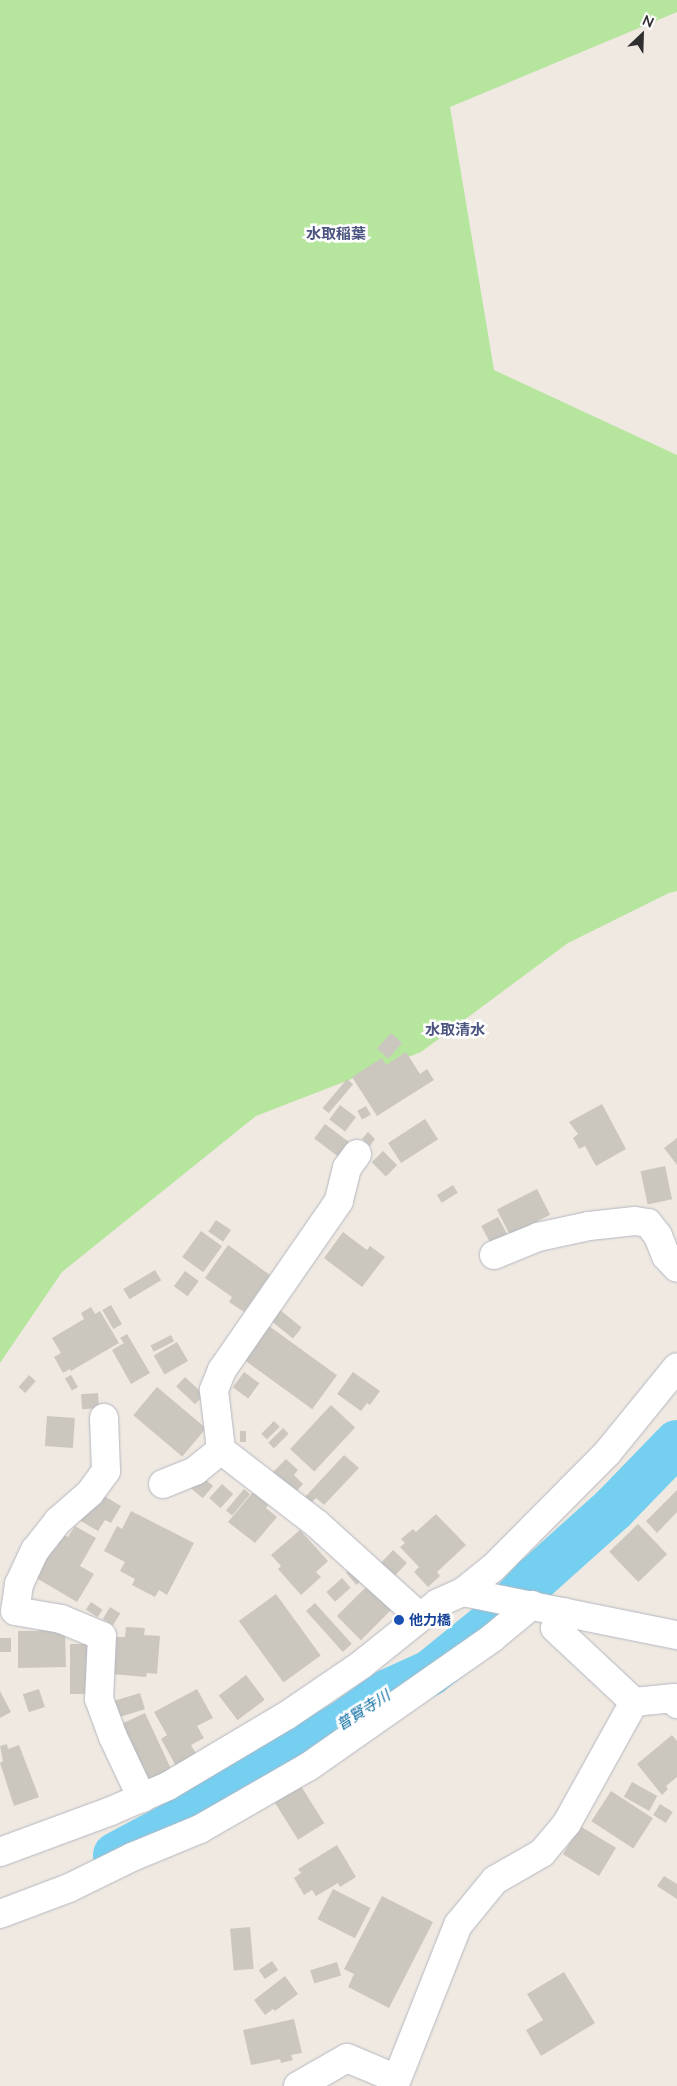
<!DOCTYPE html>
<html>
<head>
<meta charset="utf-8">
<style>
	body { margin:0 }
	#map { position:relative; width:677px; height:2086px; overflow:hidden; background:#efe9e1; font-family:Lato,"Noto Sans JP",sans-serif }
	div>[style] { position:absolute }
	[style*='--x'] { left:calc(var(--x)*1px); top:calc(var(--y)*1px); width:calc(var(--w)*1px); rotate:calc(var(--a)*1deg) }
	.green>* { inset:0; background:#b6e59e }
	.river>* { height:46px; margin:-23px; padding:0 23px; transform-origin:23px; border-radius:23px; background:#75cff0 }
	.building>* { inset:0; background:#cbc7bf; transform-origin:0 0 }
	.roads { filter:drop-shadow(0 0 1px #b4b7c1) drop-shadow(0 0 1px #b4b7c1) }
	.minor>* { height:28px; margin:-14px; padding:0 14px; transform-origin:14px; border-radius:14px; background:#fff }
	.dots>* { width:14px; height:14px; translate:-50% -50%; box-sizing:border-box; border:2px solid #fff; border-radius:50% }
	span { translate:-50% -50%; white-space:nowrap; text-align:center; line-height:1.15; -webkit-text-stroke:5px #fff; paint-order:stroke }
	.transit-label { font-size:14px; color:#164399; font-weight:700 }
	.left { translate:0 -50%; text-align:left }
	.neighbourhood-label { font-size:15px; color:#4d5680; font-weight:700 }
	.water-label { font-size:15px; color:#0d6fa3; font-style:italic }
	.north { position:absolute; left:617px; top:10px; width:50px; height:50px; -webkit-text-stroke:4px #fff; paint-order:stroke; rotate:24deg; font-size:14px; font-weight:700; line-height:20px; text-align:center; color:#2e2e2e }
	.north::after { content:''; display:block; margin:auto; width:18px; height:22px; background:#2e2e2e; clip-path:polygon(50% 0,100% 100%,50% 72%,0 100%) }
</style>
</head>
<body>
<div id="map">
	<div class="green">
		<div style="clip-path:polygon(0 0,677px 0,677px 12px,450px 107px,494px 370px,677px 455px,677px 891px,669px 893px,568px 943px,421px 1052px,256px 1116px,62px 1272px,0 1363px)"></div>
	</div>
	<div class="river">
		<div style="--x:116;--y:1855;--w:75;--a:-27.9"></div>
		<div style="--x:182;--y:1820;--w:185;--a:-30.9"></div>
		<div style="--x:341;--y:1725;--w:57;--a:-35.1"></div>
		<div style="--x:388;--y:1692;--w:46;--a:-24.3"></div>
		<div style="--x:430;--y:1673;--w:87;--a:-39"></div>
		<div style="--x:498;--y:1618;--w:54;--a:-46.5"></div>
		<div style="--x:535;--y:1579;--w:105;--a:-41.9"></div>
		<div style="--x:613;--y:1509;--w:92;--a:-45.9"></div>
	</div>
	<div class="building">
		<div style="left:391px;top:1033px;width:15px;height:21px;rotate:42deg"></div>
		<div style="clip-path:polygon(406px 1052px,420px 1074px,427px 1069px,434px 1080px,377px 1116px,352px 1077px,382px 1058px,386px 1065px)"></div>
		<div style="left:347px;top:1079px;width:8px;height:38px;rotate:40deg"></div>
		<div style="clip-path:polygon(602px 1104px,626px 1149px,596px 1166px,585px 1146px,579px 1149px,573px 1138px,578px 1134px,569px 1122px)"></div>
		<div style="left:340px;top:1105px;width:20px;height:18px;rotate:37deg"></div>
		<div style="left:366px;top:1106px;width:10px;height:10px;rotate:61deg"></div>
		<div style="left:425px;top:1119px;width:24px;height:44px;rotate:57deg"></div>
		<div style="left:325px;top:1124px;width:30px;height:18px;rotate:37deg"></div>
		<div style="clip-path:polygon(368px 1132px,375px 1139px,370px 1146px,362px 1139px)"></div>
		<div style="clip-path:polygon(677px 1138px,677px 1165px,664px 1148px)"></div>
		<div style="left:383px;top:1151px;width:20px;height:16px;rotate:45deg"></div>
		<div style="left:665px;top:1166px;width:34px;height:25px;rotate:78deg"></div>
		<div style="left:453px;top:1185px;width:9px;height:19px;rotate:58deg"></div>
		<div style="left:537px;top:1189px;width:29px;height:45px;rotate:63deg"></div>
		<div style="left:498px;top:1217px;width:26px;height:19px;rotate:62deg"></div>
		<div style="left:216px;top:1220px;width:18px;height:14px;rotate:34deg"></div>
		<div style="left:201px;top:1231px;width:26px;height:32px;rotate:36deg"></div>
		<div style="clip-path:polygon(343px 1232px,367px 1250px,370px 1246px,385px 1257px,362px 1287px,324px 1258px)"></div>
		<div style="clip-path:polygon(228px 1245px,270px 1275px,244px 1312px,229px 1302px,232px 1297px,205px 1278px)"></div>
		<div style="left:155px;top:1270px;width:12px;height:37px;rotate:59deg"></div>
		<div style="left:185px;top:1271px;width:17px;height:19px;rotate:36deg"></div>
		<div style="left:111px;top:1305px;width:22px;height:10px;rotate:60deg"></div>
		<div style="clip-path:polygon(91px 1307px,95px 1314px,100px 1311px,119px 1343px,71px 1371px,70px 1369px,63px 1373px,54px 1357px,61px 1353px,52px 1338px,84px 1319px,81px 1313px)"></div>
		<div style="left:280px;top:1310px;width:28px;height:14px;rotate:39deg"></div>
		<div style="left:269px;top:1326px;width:84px;height:42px;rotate:36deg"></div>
		<div style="clip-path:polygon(127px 1334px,150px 1373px,131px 1384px,112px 1350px,124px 1343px,120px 1338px)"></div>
		<div style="left:171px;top:1335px;width:7px;height:23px;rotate:63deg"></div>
		<div style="left:177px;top:1342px;width:22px;height:27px;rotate:60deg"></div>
		<div style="left:244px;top:1372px;width:19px;height:19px;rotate:36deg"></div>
		<div style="clip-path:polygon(353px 1372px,380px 1391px,370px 1405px,367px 1403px,361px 1411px,337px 1394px)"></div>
		<div style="left:29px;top:1375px;width:9px;height:16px;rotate:41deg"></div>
		<div style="left:71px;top:1375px;width:14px;height:7px;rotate:60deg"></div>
		<div style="left:185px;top:1377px;width:26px;height:13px;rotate:43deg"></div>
		<div style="left:157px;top:1387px;width:64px;height:37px;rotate:40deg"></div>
		<div style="left:98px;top:1393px;width:15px;height:17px;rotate:86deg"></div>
		<div style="left:331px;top:1405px;width:33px;height:60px;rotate:43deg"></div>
		<div style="left:47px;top:1416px;width:28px;height:30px;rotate:4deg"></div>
		<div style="left:274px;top:1421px;width:8px;height:18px;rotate:45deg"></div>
		<div style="left:283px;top:1428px;width:8px;height:21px;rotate:45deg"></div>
		<div style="left:240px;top:1431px;width:6px;height:11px"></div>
		<div style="clip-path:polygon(344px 1455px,359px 1468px,324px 1505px,316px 1498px,311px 1503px,305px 1497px)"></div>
		<div style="clip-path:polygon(286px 1459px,298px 1470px,294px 1475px,303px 1484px,292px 1496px,270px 1475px)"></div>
		<div style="left:200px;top:1475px;width:17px;height:16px;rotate:40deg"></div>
		<div style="left:222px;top:1484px;width:15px;height:19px;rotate:42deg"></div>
		<div style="left:244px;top:1489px;width:8px;height:28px;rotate:40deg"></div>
		<div style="clip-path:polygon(677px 1490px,677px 1512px,657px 1533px,646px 1521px)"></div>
		<div style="clip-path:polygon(253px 1492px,268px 1505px,266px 1508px,277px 1517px,255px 1543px,228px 1522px)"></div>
		<div style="clip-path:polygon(101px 1494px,121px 1506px,111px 1523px,105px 1520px,98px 1531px,79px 1520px)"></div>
		<div style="clip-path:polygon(131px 1511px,194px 1543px,167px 1595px,159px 1590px,155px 1597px,132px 1585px,135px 1579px,120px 1571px,125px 1562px,104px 1551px,117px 1526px,122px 1529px)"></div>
		<div style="clip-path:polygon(436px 1514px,466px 1545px,437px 1572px,440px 1576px,428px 1587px,414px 1572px,419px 1567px,400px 1547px,405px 1543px,401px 1539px,413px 1529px,416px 1532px)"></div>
		<div style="left:638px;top:1524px;width:42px;height:40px;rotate:46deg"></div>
		<div style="clip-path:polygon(75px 1526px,96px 1538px,80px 1566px,94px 1574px,77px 1602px,33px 1576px,51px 1545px,56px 1548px,64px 1535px,68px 1537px)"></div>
		<div style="clip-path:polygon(300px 1530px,328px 1561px,316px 1572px,321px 1577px,301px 1595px,278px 1569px,281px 1566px,271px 1555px)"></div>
		<div style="left:393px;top:1550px;width:19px;height:18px;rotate:43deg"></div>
		<div style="left:353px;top:1567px;width:16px;height:9px;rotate:50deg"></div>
		<div style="left:342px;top:1578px;width:13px;height:21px;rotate:48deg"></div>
		<div style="left:368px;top:1585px;width:34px;height:44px;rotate:45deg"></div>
		<div style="left:276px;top:1594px;width:76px;height:46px;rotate:54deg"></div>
		<div style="left:91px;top:1602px;width:14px;height:9px;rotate:34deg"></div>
		<div style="left:315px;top:1603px;width:55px;height:12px;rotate:48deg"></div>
		<div style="left:110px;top:1607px;width:12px;height:14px;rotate:31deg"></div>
		<div style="clip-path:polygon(39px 1624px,53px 1624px,54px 1632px,65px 1633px,66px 1667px,18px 1668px,18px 1631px,39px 1631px)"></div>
		<div style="clip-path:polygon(126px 1627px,145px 1628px,144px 1635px,160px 1636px,157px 1674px,147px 1673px,146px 1677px,112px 1674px,115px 1637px,125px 1637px)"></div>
		<div style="left:0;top:1638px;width:11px;height:14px"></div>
		<div style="left:70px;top:1644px;width:19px;height:50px"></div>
		<div style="left:246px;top:1675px;width:31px;height:34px;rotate:53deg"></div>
		<div style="left:39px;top:1689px;width:19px;height:17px;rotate:72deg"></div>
		<div style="clip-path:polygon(197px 1689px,213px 1718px,197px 1726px,204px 1738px,191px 1745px,197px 1755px,176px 1766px,161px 1739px,167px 1735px,154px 1712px)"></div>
		<div style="clip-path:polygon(0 1691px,11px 1712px,0 1718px)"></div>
		<div style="left:140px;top:1693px;width:17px;height:31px;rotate:73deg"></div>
		<div style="left:145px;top:1713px;width:62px;height:25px;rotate:65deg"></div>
		<div style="clip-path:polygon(672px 1735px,677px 1741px,677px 1777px,666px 1786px,668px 1789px,662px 1795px,637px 1764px)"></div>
		<div style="clip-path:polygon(7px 1744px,8px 1749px,19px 1745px,39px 1797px,14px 1806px,0 1763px,3px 1761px,0 1746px)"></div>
		<div style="left:632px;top:1782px;width:29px;height:17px;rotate:29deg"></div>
		<div style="left:301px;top:1786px;width:44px;height:31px;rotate:58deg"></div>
		<div style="left:611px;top:1791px;width:50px;height:36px;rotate:33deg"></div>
		<div style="left:660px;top:1804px;width:15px;height:13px;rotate:32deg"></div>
		<div style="left:580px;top:1826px;width:42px;height:33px;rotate:31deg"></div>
		<div style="clip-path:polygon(337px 1845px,356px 1877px,340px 1887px,338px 1883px,316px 1896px,312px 1890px,304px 1895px,294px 1878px,301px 1873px,298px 1869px)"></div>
		<div style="clip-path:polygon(664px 1876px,677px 1884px,677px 1899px,657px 1886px)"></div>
		<div style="left:333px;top:1889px;width:42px;height:34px;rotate:27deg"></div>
		<div style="clip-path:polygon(382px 1896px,433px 1922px,389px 2008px,348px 1987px,354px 1974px,344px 1969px)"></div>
		<div style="left:250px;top:1927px;width:42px;height:20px;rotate:85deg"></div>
		<div style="left:272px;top:1961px;width:11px;height:16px;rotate:56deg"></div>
		<div style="left:337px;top:1962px;width:14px;height:28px;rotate:73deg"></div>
		<div style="clip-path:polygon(564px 1972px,595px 2023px,541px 2056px,526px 2030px,543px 2020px,527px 1994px)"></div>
		<div style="clip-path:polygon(285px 1976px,298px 1994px,275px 2011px,273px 2009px,265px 2015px,254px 2000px)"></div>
		<div style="clip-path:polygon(294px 2019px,302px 2053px,291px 2055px,293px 2060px,281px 2063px,280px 2059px,251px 2065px,243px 2030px)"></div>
	</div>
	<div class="roads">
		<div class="minor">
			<div style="--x:357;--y:1154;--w:17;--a:126"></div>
			<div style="--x:347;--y:1168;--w:34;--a:104"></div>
			<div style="--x:339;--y:1201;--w:206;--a:124.7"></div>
			<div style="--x:222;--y:1370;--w:22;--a:112"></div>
			<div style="--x:214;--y:1390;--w:60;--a:83.3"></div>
			<div style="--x:221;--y:1450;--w:121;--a:37.6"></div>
			<div style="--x:317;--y:1524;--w:139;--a:42.1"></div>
			<div style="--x:494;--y:1255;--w:48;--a:-22.2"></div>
			<div style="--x:538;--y:1237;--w:52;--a:-12.2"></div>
			<div style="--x:589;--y:1226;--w:46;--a:-6.2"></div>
			<div style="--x:635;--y:1221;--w:13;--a:9"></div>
			<div style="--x:648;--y:1223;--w:16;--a:52"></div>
			<div style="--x:658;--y:1236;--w:22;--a:68"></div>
			<div style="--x:666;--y:1256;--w:16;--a:47"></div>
			<div style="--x:104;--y:1418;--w:53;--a:87.8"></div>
			<div style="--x:106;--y:1471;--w:27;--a:126"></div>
			<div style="--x:90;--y:1493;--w:43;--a:138.8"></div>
			<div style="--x:58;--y:1521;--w:37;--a:128"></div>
			<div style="--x:35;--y:1550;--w:38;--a:115"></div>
			<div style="--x:19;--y:1584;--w:27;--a:98"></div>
			<div style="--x:15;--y:1611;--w:47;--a:9.9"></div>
			<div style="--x:61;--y:1619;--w:44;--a:22.5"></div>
			<div style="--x:102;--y:1636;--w:63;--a:92.7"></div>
			<div style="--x:99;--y:1699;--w:40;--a:69.8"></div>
			<div style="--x:113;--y:1737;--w:68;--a:64.6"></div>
			<div style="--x:163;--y:1484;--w:35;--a:-22"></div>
			<div style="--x:195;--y:1471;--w:33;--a:-39"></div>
			<div style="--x:463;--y:1592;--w:38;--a:-39"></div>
			<div style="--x:493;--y:1568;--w:163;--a:-45.2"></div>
			<div style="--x:608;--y:1452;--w:109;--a:-50.9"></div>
			<div style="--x:564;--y:1612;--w:18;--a:119"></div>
			<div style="--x:555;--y:1628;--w:108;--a:43.1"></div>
			<div style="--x:634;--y:1702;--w:40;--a:-5.7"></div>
			<div style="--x:674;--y:1698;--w:7;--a:63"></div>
			<div style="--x:0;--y:1852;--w:118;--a:-20.3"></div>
			<div style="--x:111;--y:1811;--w:62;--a:-23.7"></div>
			<div style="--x:168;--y:1786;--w:137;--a:-30.7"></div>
			<div style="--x:286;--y:1716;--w:91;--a:-34.2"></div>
			<div style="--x:361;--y:1665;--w:99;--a:-38.8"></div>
			<div style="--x:438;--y:1603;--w:27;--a:-24"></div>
			<div style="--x:463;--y:1592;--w:218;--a:11.4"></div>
			<div style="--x:0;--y:1914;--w:74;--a:-20.6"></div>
			<div style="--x:69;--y:1888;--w:70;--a:-26.2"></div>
			<div style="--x:132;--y:1857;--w:74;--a:-22.4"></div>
			<div style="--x:200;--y:1829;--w:125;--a:-29.9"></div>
			<div style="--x:308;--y:1767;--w:225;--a:-35"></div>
			<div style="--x:492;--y:1638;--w:52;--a:-39.5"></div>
			<div style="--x:298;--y:2086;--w:56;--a:-29.7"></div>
			<div style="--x:347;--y:2058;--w:54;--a:22.8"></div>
			<div style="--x:397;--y:2079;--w:166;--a:-68.4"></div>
			<div style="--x:458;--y:1925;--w:58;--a:-50.6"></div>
			<div style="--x:495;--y:1880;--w:54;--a:-29.9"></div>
			<div style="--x:542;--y:1853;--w:39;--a:-50"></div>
			<div style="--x:567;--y:1823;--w:138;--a:-61"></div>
		</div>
	</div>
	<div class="dots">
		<div style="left:399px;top:1620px;background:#1a4fb4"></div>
	</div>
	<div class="transit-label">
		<span class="left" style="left:409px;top:1620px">他力橋</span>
	</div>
	<div class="neighbourhood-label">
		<span style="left:336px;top:234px">水取稲葉</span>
		<span style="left:455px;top:1030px">水取清水</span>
	</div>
	<div class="water-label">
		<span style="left:363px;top:1710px;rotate:-33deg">普賢寺川</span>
	</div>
	<div class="north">N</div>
</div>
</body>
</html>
